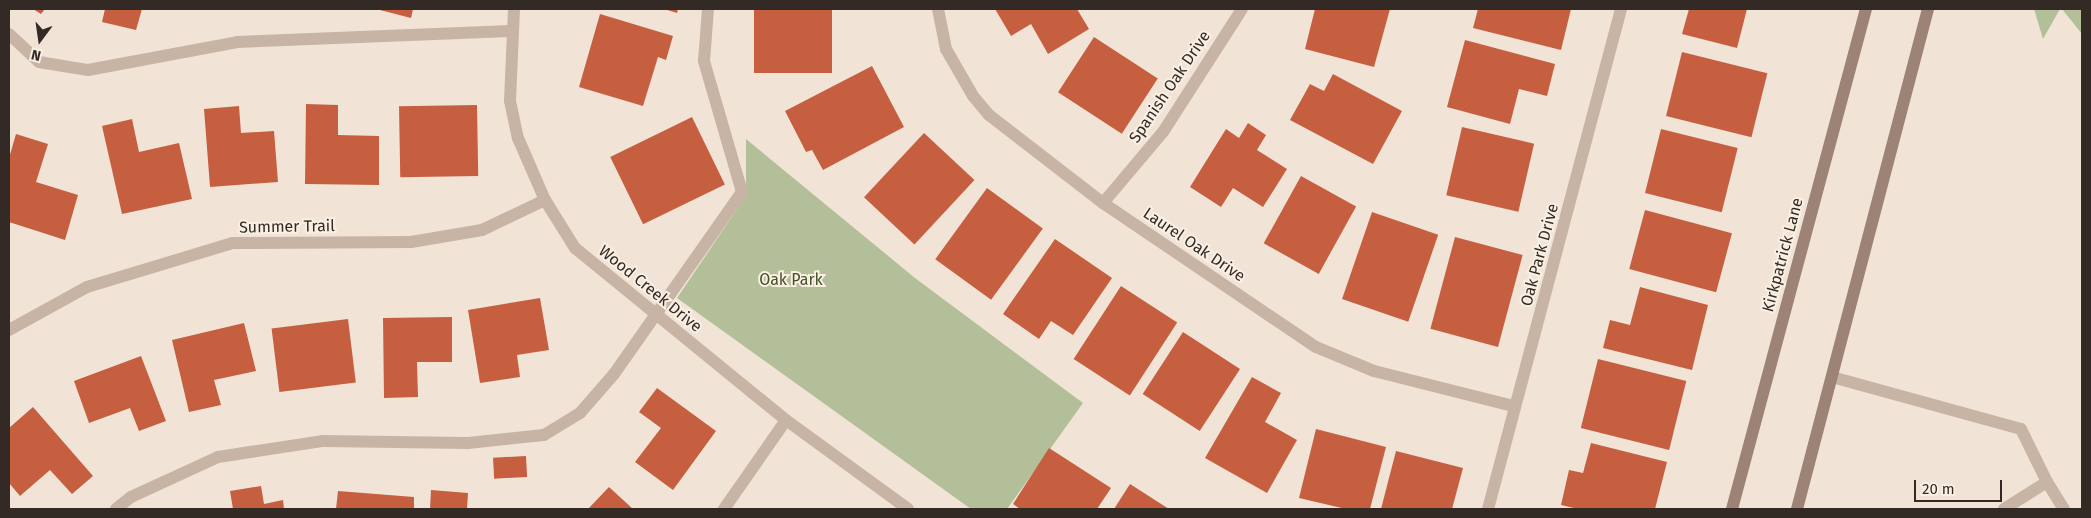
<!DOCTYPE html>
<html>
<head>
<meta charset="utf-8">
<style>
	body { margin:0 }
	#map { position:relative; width:2091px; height:518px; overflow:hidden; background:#f1e4d7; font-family:"Fira Sans",sans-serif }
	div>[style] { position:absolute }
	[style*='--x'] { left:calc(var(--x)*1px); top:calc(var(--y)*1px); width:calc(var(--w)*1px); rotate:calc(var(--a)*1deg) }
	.green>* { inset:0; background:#b3bf98 }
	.building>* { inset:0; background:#c65f40; transform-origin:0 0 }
	.lane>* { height:12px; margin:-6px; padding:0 6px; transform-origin:6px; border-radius:6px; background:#c8b4a4 }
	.street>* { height:12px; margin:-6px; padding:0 6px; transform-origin:6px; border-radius:6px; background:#c8b4a4 }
	.secondary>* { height:12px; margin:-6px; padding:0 6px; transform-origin:6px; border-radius:6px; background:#9c8375 }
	span { translate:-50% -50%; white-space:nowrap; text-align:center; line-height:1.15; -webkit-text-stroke:4px #f9efe3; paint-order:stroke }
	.street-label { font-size:16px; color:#342a25 }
	.park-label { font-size:16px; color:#435229 }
	.frame { position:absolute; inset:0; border:10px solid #342a25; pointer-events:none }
	.north { position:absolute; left:15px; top:15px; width:50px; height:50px; -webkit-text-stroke:4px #f9efe3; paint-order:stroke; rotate:194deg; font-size:14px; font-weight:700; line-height:20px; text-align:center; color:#342a25 }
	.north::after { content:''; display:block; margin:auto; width:18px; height:22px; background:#342a25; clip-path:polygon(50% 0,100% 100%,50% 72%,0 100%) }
	.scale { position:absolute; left:1914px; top:480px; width:88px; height:22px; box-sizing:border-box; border:2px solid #342a25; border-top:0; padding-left:6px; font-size:15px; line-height:18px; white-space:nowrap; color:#342a25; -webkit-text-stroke:4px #f9efe3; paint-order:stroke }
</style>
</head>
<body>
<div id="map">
	<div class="green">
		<div style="clip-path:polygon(2034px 9px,2060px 9px,2043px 39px)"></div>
		<div style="clip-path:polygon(2062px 9px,2082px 9px,2082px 34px)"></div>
		<div style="clip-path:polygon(746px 139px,915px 278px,1083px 403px,1007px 509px,971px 509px,677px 298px,746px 196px)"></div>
	</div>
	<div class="building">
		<div style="clip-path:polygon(33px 9px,45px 9px,41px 14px)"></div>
		<div style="clip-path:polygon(105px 9px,142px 9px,136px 30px,102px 22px)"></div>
		<div style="clip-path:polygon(376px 9px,413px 9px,411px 18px)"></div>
		<div style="clip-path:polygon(664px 9px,678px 9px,677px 13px)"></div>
		<div style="left:754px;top:9px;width:78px;height:64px"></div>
		<div style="clip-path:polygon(995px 9px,1077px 9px,1089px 29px,1048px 54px,1031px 24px,1011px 36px)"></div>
		<div style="clip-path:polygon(1315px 9px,1390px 9px,1374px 67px,1305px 49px)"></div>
		<div style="clip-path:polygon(1478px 9px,1571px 9px,1561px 50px,1473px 28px)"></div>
		<div style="clip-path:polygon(1689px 9px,1747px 9px,1737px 48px,1682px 34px)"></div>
		<div style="clip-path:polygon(600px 14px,673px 36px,666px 60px,658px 57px,643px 106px,579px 87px)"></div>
		<div style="left:1094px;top:37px;width:76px;height:66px;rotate:33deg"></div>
		<div style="clip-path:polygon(1465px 40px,1555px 64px,1547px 96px,1519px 89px,1510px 124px,1447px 107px)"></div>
		<div style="left:1682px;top:52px;width:88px;height:66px;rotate:14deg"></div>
		<div style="clip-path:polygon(872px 66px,904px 127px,823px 170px,812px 150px,806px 152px,785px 111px)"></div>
		<div style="clip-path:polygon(1333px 74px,1402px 111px,1373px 164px,1290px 120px,1310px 84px,1324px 91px)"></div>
		<div style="clip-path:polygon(306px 104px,338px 105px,338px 135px,379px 136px,379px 185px,305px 184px)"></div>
		<div style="left:477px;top:105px;width:71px;height:78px;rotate:89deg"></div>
		<div style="clip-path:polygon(239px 106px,241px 133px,274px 131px,278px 182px,210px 187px,204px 109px)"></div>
		<div style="left:692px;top:117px;width:75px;height:91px;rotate:64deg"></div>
		<div style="clip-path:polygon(132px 119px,139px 152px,179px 143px,192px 199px,122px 214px,102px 126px)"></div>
		<div style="clip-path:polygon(1248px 123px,1266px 135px,1257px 150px,1287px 169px,1263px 207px,1233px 188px,1221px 207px,1190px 187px,1226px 129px,1239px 138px)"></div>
		<div style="left:1462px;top:127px;width:74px;height:70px;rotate:13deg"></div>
		<div style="left:1661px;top:129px;width:79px;height:66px;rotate:14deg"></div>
		<div style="left:924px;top:133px;width:69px;height:88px;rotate:43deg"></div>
		<div style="clip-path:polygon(16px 134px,48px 144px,36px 182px,78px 195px,65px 240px,9px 222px,9px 158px)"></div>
		<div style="left:1301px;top:176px;width:63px;height:77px;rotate:29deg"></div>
		<div style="left:987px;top:188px;width:69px;height:88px;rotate:36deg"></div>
		<div style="left:1645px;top:210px;width:90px;height:61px;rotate:15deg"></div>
		<div style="left:1372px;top:212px;width:70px;height:92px;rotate:19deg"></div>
		<div style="left:1455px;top:237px;width:70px;height:95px;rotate:15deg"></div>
		<div style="clip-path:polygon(1055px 239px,1112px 278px,1073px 335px,1051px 321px,1039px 339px,1003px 314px)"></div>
		<div style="left:1121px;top:286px;width:67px;height:87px;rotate:33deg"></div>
		<div style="clip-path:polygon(1640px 287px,1708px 305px,1692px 370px,1603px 348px,1610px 320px,1630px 325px)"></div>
		<div style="clip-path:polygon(540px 298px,549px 350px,517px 355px,520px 377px,480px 383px,468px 310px)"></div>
		<div style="clip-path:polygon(452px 317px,452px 362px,417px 362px,418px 397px,384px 398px,383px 318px)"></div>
		<div style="left:348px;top:319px;width:64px;height:77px;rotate:83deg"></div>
		<div style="clip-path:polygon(244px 323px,256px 371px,214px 380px,221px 405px,189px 412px,172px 340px)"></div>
		<div style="left:1183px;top:332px;width:68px;height:74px;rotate:33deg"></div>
		<div style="clip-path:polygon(141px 356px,166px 421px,139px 431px,130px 408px,89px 423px,74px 381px)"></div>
		<div style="left:1598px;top:359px;width:91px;height:71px;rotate:14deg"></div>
		<div style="clip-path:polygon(1252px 377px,1281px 393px,1265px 422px,1297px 440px,1267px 493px,1205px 458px)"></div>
		<div style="clip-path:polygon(657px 388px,716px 431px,673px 490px,635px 462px,661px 428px,639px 412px)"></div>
		<div style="clip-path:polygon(33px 407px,93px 476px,72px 494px,50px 470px,20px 496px,9px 483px,9px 428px)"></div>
		<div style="clip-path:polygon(1316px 429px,1386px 447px,1370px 509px,1346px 509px,1299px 498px)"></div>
		<div style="clip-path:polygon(1591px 443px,1667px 462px,1655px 509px,1578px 509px,1561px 505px,1569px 470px,1583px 473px)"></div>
		<div style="clip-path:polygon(1049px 448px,1111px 488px,1097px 509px,1020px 509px,1013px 504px)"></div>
		<div style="clip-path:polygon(1396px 451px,1463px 468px,1452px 509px,1381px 509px)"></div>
		<div style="left:526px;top:456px;width:21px;height:33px;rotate:87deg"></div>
		<div style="clip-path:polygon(1130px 484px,1169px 509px,1114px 509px)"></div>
		<div style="clip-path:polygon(261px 486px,264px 504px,283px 500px,284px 509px,233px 509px,230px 491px)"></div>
		<div style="clip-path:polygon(609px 487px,633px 509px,588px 509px)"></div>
		<div style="clip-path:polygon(431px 490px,468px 493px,467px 509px,430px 509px)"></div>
		<div style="clip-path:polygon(338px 491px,414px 497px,414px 509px,336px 509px)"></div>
	</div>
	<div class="lane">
		<div style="--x:9;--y:34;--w:41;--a:43"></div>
		<div style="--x:39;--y:62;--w:50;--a:9.3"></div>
		<div style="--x:88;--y:70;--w:152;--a:-10.6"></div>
		<div style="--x:237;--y:42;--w:274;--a:-2.3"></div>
		<div style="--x:1832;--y:377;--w:196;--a:15.4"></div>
		<div style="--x:2021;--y:429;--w:59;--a:63.9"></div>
		<div style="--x:2047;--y:482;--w:51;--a:147.9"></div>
		<div style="--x:2047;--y:482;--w:32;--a:58"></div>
		<div style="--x:116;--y:509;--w:19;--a:-39"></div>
		<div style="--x:131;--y:497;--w:96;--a:-24.7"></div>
		<div style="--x:218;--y:457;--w:105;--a:-8.7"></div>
		<div style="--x:322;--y:441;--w:146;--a:0.8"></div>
		<div style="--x:468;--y:443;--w:76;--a:-6"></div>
		<div style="--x:544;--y:435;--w:42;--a:-31.4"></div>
		<div style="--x:580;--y:413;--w:52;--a:-48.9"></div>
		<div style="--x:614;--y:374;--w:223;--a:-54.9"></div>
		<div style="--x:742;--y:192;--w:136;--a:-106.2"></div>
		<div style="--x:704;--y:61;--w:52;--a:-85.6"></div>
	</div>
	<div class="street">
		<div style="--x:514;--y:9;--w:92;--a:92.5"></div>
		<div style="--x:510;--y:101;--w:38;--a:78"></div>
		<div style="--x:518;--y:138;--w:68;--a:66.5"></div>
		<div style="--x:545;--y:200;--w:57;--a:58"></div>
		<div style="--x:575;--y:248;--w:272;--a:39.2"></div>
		<div style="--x:786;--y:420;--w:151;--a:36.1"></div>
		<div style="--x:938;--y:9;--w:41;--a:78.7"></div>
		<div style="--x:946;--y:49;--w:54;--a:60.1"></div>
		<div style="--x:973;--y:96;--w:25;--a:50"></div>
		<div style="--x:989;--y:115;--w:144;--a:37.7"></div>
		<div style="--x:1103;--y:203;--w:257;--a:34.1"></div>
		<div style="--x:1316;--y:347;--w:63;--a:22.5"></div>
		<div style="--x:1374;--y:371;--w:143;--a:14.1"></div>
		<div style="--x:1103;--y:203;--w:93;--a:-49.8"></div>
		<div style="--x:1163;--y:132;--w:146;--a:-57.3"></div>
		<div style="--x:9;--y:330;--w:89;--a:-28.9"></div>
		<div style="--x:87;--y:287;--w:152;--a:-16.8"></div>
		<div style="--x:233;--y:243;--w:178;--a:-0.3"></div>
		<div style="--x:411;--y:242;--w:72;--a:-9.6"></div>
		<div style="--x:482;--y:230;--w:70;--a:-25.5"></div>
		<div style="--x:724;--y:509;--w:108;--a:-55.1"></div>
		<div style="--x:1488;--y:509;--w:517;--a:-75.1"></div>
	</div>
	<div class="secondary">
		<div style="--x:1732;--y:509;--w:518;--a:-75"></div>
		<div style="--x:1797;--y:509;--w:517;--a:-75.32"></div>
	</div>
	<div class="street-label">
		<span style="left:1170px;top:87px;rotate:-56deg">Spanish Oak Drive</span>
		<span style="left:287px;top:227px;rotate:-1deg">Summer Trail</span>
		<span style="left:1194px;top:245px;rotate:34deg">Laurel Oak Drive</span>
		<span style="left:1540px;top:255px;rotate:-75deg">Oak Park Drive</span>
		<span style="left:1783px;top:255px;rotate:-75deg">Kirkpatrick Lane</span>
		<span style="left:650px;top:289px;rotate:39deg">Wood Creek Drive</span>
	</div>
	<div class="park-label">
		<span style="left:791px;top:280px">Oak Park</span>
	</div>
	<div class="frame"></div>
	<div class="north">N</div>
	<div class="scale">20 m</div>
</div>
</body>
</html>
